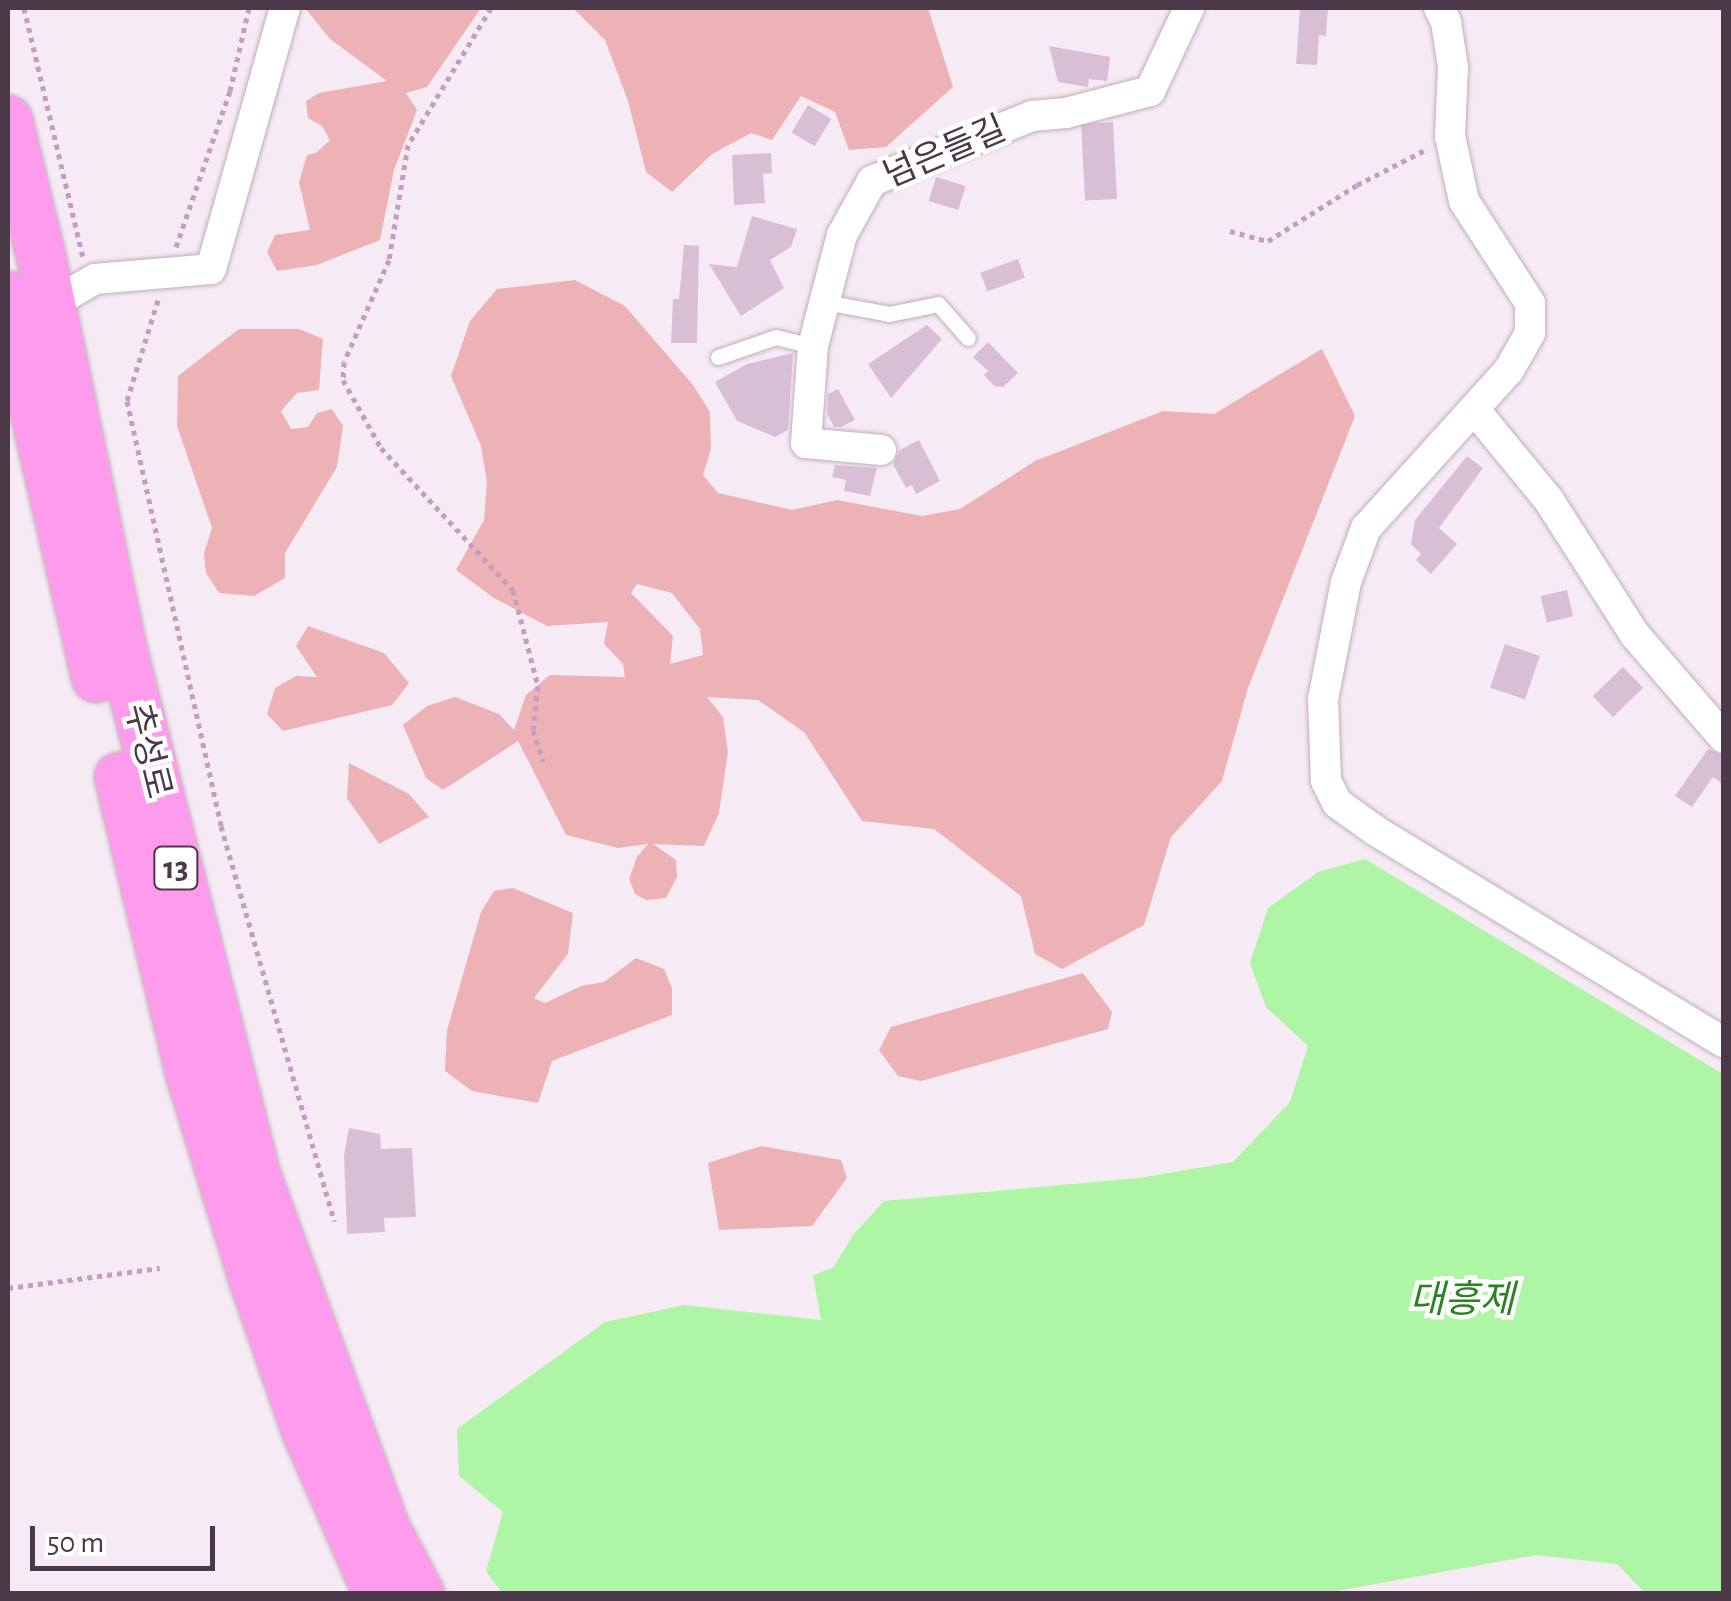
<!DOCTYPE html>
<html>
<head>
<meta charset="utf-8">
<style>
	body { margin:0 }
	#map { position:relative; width:1731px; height:1601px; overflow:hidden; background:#f6ebf4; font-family:"Alegreya Sans","Noto Sans KR",sans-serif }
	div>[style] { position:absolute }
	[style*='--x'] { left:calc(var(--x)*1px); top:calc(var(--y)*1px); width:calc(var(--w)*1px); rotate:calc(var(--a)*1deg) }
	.green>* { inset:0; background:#ecb2b6 }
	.water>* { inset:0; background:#aef5a5 }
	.building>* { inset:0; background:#d9bfd6; transform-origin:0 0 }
	.path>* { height:5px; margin-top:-2.5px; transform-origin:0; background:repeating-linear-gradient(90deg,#c59dc0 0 5px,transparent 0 10px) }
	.roads { filter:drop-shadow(0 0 2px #c2adbf) drop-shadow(0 0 2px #c2adbf) }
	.service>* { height:15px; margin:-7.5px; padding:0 7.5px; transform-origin:7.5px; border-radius:7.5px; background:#fff }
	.minor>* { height:30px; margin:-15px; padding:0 15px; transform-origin:15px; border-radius:15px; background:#fff }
	.primary>* { height:48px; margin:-24px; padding:0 24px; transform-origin:24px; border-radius:24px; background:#ff9bec }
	span { translate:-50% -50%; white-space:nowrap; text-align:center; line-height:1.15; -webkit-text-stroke:9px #fff; paint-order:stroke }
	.shield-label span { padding:2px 8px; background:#fff; border:2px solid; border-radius:8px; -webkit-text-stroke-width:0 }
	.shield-label { font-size:32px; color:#4b3849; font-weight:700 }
	.street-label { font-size:35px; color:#4b3849 }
	.water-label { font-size:38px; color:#2a8221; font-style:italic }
	.frame { position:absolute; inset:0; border:10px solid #4b3849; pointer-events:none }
	.scale { position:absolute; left:30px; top:1526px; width:185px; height:45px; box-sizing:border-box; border:5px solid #4b3849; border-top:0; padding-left:12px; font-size:30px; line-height:35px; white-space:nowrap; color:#4b3849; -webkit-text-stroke:8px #fff; paint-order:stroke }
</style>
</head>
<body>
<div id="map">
	<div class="green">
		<div style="clip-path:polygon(305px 8px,481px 8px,427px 87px,406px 93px,417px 110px,394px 170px,380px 240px,317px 265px,277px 271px,267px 252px,275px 235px,310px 230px,299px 182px,307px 155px,316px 153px,330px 140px,322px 126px,308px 118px,306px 101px,319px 93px,387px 81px,330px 39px)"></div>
		<div style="clip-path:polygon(573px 8px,928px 8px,953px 87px,886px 147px,849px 150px,835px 112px,801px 96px,772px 140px,751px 133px,712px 154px,672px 192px,646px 172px,628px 101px,605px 40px)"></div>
		<div style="clip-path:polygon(evenodd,575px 280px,625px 306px,693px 385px,710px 412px,711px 449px,703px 475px,718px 493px,792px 510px,837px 500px,922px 516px,960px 509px,1035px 461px,1163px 411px,1214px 414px,1322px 349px,1355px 416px,1248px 688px,1222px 781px,1171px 837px,1144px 925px,1062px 969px,1035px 954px,1021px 896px,934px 829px,862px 821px,804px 732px,758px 700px,707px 697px,723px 717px,728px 752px,719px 813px,704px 846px,653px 844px,676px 860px,677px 877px,666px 898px,646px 900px,635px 894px,629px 879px,637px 857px,648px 844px,618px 848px,566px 835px,518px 741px,443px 790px,426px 778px,403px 725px,427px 706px,455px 697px,499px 714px,514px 730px,526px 695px,550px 675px,625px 677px,623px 664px,604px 644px,608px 622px,547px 626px,494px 598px,456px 570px,484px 520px,487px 482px,481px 446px,451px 376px,470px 321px,497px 289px,575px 280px,637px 584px,672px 593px,700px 629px,703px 655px,670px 664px,673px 636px,631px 593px,637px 584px)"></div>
		<div style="clip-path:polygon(239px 329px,299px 329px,323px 339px,319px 390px,297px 393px,281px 411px,291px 429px,308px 427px,317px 413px,332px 409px,343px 426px,337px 467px,285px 553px,285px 578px,254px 596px,219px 593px,206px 573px,204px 553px,212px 528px,177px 426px,178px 376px)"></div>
		<div style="clip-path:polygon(308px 626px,384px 653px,409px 683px,392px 705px,283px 731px,267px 714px,275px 688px,296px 676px,317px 677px,296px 646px)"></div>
		<div style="clip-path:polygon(349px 763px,409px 794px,429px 817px,379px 844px,347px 798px)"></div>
		<div style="clip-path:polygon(513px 888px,573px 913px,568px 954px,534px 998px,545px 1003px,581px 986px,604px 982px,636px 958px,664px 969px,672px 988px,672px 1015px,552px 1061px,538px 1103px,472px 1091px,445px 1071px,447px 1030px,481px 912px,494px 891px)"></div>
		<div style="clip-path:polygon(1083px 973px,1112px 1012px,1108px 1029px,921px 1081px,898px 1076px,879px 1050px,891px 1027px)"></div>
		<div style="clip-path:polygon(761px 1146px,841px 1160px,847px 1178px,812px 1226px,719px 1230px,708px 1163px)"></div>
	</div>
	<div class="water">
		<div style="clip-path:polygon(1365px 859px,1723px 1074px,1723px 1593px,1645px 1593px,1617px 1564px,1536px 1555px,1320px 1594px,502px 1593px,486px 1571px,503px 1512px,459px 1476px,457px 1429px,605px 1322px,684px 1305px,821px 1320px,813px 1275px,833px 1268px,853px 1235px,884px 1201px,1139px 1178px,1233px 1162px,1290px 1102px,1308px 1046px,1266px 1007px,1250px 963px,1268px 908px,1318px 872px)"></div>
	</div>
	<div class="building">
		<div style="clip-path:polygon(1300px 8px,1328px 8px,1326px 36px,1319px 35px,1317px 65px,1296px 64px)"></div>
		<div style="clip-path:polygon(1049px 46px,1110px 57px,1107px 81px,1089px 79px,1088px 87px,1058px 82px)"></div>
		<div style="left:808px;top:105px;width:27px;height:32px;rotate:31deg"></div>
		<div style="left:1113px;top:122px;width:77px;height:32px;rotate:87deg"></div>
		<div style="clip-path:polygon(771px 153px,772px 173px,763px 174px,765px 203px,734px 205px,732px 155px)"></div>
		<div style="left:936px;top:177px;width:31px;height:25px;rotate:17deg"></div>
		<div style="clip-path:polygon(752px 216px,797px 229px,791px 247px,770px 260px,784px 288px,741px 316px,709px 264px,737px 267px)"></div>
		<div style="clip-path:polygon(684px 245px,699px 246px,697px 343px,671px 343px,673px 299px,679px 299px)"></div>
		<div style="left:1018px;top:259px;width:20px;height:40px;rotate:70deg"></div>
		<div style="clip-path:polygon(927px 325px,942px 339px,891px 398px,868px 364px)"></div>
		<div style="clip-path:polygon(988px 342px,1018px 373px,1003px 387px,994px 386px,984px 375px,988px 371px,973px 357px)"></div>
		<div style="clip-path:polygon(793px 353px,788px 430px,775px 437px,737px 421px,715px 382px,747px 364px)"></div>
		<div style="clip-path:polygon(838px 389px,855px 420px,841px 427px,834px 427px,827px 413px,828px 394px)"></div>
		<div style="clip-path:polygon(919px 440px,940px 481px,916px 494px,912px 485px,906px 488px,893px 464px,900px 450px)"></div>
		<div style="clip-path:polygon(1467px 456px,1483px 468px,1439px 528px,1457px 544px,1431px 574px,1416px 560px,1421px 554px,1411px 544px,1415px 520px)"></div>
		<div style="clip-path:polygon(835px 465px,877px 468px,870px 496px,844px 491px,846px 480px,832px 477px)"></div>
		<div style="left:1567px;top:590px;width:27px;height:27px;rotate:77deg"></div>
		<div style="left:1505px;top:644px;width:37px;height:46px;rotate:19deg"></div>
		<div style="left:1623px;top:667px;width:29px;height:42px;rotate:46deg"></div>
		<div style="clip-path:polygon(1708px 749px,1724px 756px,1724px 785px,1713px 777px,1692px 807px,1675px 796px)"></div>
		<div style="clip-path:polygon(349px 1128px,380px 1134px,381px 1149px,412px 1148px,416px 1217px,384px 1218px,385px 1232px,347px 1234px,344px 1155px)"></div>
	</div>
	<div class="path">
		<div style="--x:24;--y:8;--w:257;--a:76.7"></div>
		<div style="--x:491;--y:8;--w:160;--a:121.2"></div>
		<div style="--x:408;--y:145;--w:117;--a:99.4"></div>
		<div style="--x:389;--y:260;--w:111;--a:113.8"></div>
		<div style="--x:344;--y:362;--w:18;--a:93"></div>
		<div style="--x:343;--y:380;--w:78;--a:60.8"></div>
		<div style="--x:381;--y:448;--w:194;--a:47.1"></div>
		<div style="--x:513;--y:590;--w:99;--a:75.4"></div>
		<div style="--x:538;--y:686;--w:44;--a:96.5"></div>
		<div style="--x:533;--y:730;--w:33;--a:72"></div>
		<div style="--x:1230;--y:231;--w:39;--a:15"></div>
		<div style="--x:1268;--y:241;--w:105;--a:-32.2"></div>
		<div style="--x:1357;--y:185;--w:76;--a:-27.2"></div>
		<div style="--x:176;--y:247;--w:165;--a:-70.9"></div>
		<div style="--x:230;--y:91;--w:85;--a:-77.1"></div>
		<div style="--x:158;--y:300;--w:106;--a:107.1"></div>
		<div style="--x:127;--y:401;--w:435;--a:77.5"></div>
		<div style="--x:221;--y:826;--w:411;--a:74"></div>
		<div style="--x:8;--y:1288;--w:153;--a:-7.5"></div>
	</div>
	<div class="roads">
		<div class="service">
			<div style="--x:825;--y:302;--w:65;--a:10.6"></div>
			<div style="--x:889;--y:314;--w:50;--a:-11.5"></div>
			<div style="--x:938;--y:304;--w:45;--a:48.6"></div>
			<div style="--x:718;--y:357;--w:61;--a:-19"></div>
			<div style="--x:776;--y:337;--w:38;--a:14"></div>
		</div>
		<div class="minor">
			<div style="--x:1439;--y:8;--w:16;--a:63"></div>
			<div style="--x:1446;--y:22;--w:46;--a:81.2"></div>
			<div style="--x:1453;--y:67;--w:69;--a:92.5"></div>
			<div style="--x:1450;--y:136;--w:66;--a:77.8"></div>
			<div style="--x:1464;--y:201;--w:121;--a:57.1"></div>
			<div style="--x:1530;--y:303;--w:30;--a:90"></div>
			<div style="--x:1530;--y:333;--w:43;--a:119.6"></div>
			<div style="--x:1509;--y:370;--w:213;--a:132.1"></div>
			<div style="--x:1366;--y:528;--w:58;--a:110.3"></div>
			<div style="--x:1346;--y:582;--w:119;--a:101.1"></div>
			<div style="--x:1323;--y:699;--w:82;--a:87.9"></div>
			<div style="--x:1326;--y:781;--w:25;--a:63"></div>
			<div style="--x:1337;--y:803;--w:48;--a:35.7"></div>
			<div style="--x:1376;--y:831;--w:407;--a:31.3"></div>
			<div style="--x:69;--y:294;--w:30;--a:-30"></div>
			<div style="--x:95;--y:279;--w:116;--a:-4.9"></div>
			<div style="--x:211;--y:269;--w:271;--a:-74.2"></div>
			<div style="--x:1474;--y:409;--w:117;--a:50.6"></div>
			<div style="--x:1548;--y:499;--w:161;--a:57.4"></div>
			<div style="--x:1635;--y:635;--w:136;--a:49.2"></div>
			<div style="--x:881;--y:450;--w:75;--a:-174.7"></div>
			<div style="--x:806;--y:443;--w:97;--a:-85.9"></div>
			<div style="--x:813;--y:346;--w:115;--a:-75.4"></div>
			<div style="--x:842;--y:235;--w:62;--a:-60.9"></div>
			<div style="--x:872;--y:181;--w:173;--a:-22.1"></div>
			<div style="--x:1032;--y:116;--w:34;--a:-5"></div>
			<div style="--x:1066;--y:113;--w:87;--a:-14.7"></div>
			<div style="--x:1150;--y:91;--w:92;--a:-64.8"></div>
		</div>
		<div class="primary">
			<div style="--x:8;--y:120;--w:145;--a:76.4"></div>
			<div style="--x:42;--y:261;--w:391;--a:78.3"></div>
			<div style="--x:121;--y:644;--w:548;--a:75.74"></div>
			<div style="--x:256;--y:1175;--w:376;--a:69.9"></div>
			<div style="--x:385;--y:1528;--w:75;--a:62.1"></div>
			<div style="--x:8;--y:296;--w:392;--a:77"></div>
			<div style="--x:119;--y:777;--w:304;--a:76.5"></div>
			<div style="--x:190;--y:1073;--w:211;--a:72.9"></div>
			<div style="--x:252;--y:1275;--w:164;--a:70.8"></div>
			<div style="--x:306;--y:1430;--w:179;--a:66.3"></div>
		</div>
	</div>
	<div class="shield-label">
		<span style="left:176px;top:868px">13</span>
	</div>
	<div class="street-label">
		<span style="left:945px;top:153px;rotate:-23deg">넘은들길</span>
		<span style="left:147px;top:751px;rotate:76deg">추성로</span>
	</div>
	<div class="water-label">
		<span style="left:1462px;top:1302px">대흥제</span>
	</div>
	<div class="frame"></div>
	<div class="scale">50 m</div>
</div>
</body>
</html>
